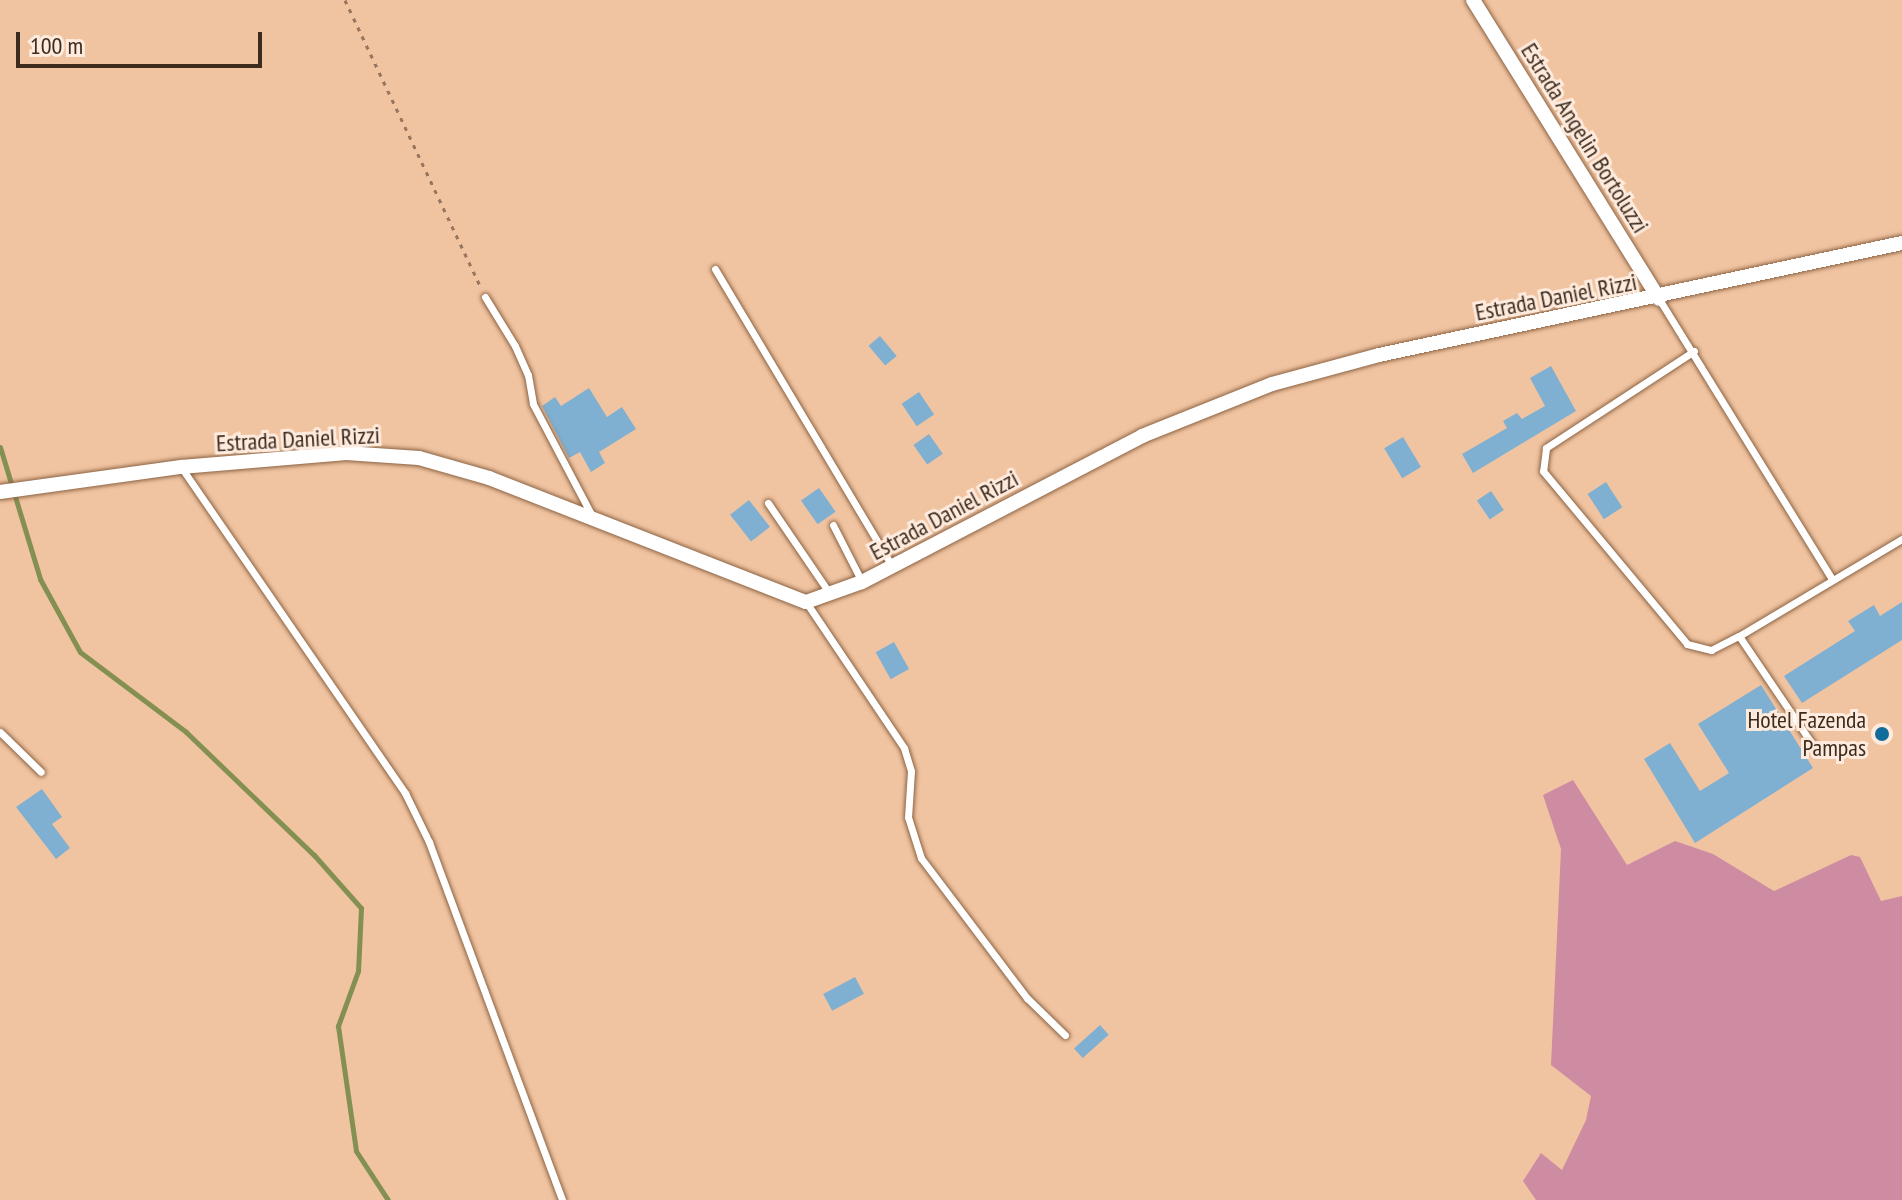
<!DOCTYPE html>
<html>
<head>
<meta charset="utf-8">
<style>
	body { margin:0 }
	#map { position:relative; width:1902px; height:1200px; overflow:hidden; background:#f1c4a1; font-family:"PT Sans Narrow",sans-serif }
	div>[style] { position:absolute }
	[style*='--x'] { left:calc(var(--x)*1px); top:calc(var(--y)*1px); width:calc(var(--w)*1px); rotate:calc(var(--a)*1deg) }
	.green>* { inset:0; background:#cd8ca1 }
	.stream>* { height:5px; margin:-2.5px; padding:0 2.5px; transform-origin:2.5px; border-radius:2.5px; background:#839052 }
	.building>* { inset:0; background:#80b0d1; transform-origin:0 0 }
	.path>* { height:3px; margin-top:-1.5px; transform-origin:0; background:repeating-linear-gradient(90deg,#96765e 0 4px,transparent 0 10px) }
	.roads { filter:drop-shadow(0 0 2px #8c6444) drop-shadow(0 0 2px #8c6444) }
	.service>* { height:7px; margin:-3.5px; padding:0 3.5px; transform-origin:3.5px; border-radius:3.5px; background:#fff }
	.minor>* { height:14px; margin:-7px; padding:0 7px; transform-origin:7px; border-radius:7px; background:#fff }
	.dots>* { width:22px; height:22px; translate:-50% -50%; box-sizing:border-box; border:4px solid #feebdd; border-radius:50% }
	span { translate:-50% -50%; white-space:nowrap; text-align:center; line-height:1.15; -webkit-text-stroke:6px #feebdd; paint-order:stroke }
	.street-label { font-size:24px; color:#3d2b1e }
	.poi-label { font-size:24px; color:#3d2b1e }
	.right { translate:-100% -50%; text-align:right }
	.scale { position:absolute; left:16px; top:32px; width:246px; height:36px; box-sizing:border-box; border:4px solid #3d2b1e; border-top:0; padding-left:10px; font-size:24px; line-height:28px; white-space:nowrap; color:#3d2b1e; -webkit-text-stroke:6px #feebdd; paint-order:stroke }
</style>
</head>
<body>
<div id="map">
	<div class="green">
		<div style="clip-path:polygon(1573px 780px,1627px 865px,1675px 841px,1713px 854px,1774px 891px,1851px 855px,1860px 857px,1881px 901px,1902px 896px,1902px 1200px,1536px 1200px,1523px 1181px,1541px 1153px,1562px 1170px,1586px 1120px,1591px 1096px,1551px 1065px,1561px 849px,1543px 795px)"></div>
	</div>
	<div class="stream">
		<div style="--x:0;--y:447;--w:138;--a:73.1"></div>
		<div style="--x:40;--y:579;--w:83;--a:61.3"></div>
		<div style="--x:80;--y:652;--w:133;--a:37"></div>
		<div style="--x:186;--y:732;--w:178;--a:43.9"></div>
		<div style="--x:314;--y:855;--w:71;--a:48.4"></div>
		<div style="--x:361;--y:908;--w:63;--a:92.7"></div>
		<div style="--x:358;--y:971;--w:59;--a:110"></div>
		<div style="--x:338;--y:1026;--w:126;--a:81.8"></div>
		<div style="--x:356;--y:1151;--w:59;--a:56.9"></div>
	</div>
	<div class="building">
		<div style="left:880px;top:336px;width:26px;height:15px;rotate:50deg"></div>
		<div style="clip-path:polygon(1551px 366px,1576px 411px,1473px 473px,1462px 454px,1507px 428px,1503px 421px,1517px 413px,1522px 419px,1545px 406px,1530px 378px)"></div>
		<div style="clip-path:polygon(589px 388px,607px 417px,622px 407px,636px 429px,599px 452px,605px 463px,591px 472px,580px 452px,569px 458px,542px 406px,555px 397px,561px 406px)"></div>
		<div style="left:919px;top:392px;width:27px;height:21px;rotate:56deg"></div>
		<div style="left:929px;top:434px;width:24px;height:19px;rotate:55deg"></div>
		<div style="left:1403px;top:437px;width:35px;height:22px;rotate:59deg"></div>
		<div style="left:1606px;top:482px;width:30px;height:22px;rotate:57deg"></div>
		<div style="left:819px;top:488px;width:29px;height:22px;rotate:55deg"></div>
		<div style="left:1491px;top:491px;width:23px;height:17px;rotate:56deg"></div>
		<div style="left:749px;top:500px;width:34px;height:24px;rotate:52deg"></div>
		<div style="clip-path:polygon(1902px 602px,1902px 640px,1802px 703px,1784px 676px,1855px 631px,1848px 621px,1874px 605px,1880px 616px)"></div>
		<div style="left:894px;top:642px;width:31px;height:21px;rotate:61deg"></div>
		<div style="clip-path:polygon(1761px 685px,1813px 768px,1695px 843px,1644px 759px,1670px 743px,1700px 791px,1729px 773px,1698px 724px)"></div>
		<div style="clip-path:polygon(42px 789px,62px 817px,52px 824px,70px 848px,56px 859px,16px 807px)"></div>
		<div style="left:855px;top:977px;width:19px;height:36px;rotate:62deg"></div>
		<div style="left:1100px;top:1025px;width:13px;height:35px;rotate:48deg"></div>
	</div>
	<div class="path">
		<div style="--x:345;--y:0;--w:316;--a:64.7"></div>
	</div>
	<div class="roads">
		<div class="service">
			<div style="--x:715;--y:269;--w:346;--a:59.2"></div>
			<div style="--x:485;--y:297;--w:57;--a:58.5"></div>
			<div style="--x:515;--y:346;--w:32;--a:66"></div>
			<div style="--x:528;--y:375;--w:29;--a:80"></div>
			<div style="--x:533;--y:404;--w:127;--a:62.2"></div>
			<div style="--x:1659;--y:299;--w:329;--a:58.3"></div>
			<div style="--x:1694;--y:351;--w:177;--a:146.8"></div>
			<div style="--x:1546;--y:448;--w:23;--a:97"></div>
			<div style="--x:1543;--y:471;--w:225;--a:50.2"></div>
			<div style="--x:1687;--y:644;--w:25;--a:14"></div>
			<div style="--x:1711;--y:650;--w:31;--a:-27"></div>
			<div style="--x:1739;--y:636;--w:130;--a:55.9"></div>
			<div style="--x:181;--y:467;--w:396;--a:55.5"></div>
			<div style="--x:405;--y:793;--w:55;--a:63.9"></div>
			<div style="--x:429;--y:842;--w:382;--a:69.6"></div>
			<div style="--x:768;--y:503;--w:110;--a:55.7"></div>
			<div style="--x:833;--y:525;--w:64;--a:63"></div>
			<div style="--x:806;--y:602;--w:176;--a:56.1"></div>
			<div style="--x:904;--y:748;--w:24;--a:73"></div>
			<div style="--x:911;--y:771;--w:46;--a:93.7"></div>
			<div style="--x:908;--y:817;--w:43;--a:72.4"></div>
			<div style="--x:921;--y:858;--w:176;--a:52.9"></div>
			<div style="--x:1027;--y:998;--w:53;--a:44.2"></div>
			<div style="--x:1739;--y:636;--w:190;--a:-30.8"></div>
			<div style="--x:0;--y:732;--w:57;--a:44.3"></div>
		</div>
		<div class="minor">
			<div style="--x:1473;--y:0;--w:352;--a:58.1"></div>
			<div style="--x:0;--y:492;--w:183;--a:-7.9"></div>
			<div style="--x:181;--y:467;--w:166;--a:-4.8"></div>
			<div style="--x:346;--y:453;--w:73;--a:3.9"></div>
			<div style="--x:419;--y:458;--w:73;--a:15.9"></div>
			<div style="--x:489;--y:478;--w:340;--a:21.4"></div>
			<div style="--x:806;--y:602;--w:59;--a:-19.7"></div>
			<div style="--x:862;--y:582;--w:316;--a:-27.5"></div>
			<div style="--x:1142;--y:436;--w:140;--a:-21.8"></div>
			<div style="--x:1272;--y:384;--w:111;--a:-15.2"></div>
			<div style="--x:1379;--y:355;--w:535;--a:-12.09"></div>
		</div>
	</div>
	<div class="dots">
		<div style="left:1882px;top:734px;background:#106c9b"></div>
	</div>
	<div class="street-label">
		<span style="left:1585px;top:138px;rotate:58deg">Estrada Angelin Bortoluzzi</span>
		<span style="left:1556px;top:297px;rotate:-11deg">Estrada Daniel Rizzi</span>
		<span style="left:298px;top:439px;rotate:-3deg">Estrada Daniel Rizzi</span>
		<span style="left:944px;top:515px;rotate:-28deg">Estrada Daniel Rizzi</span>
	</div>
	<div class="poi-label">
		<span class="right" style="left:1866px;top:734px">Hotel Fazenda<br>Pampas</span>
	</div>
	<div class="scale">100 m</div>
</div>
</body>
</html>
